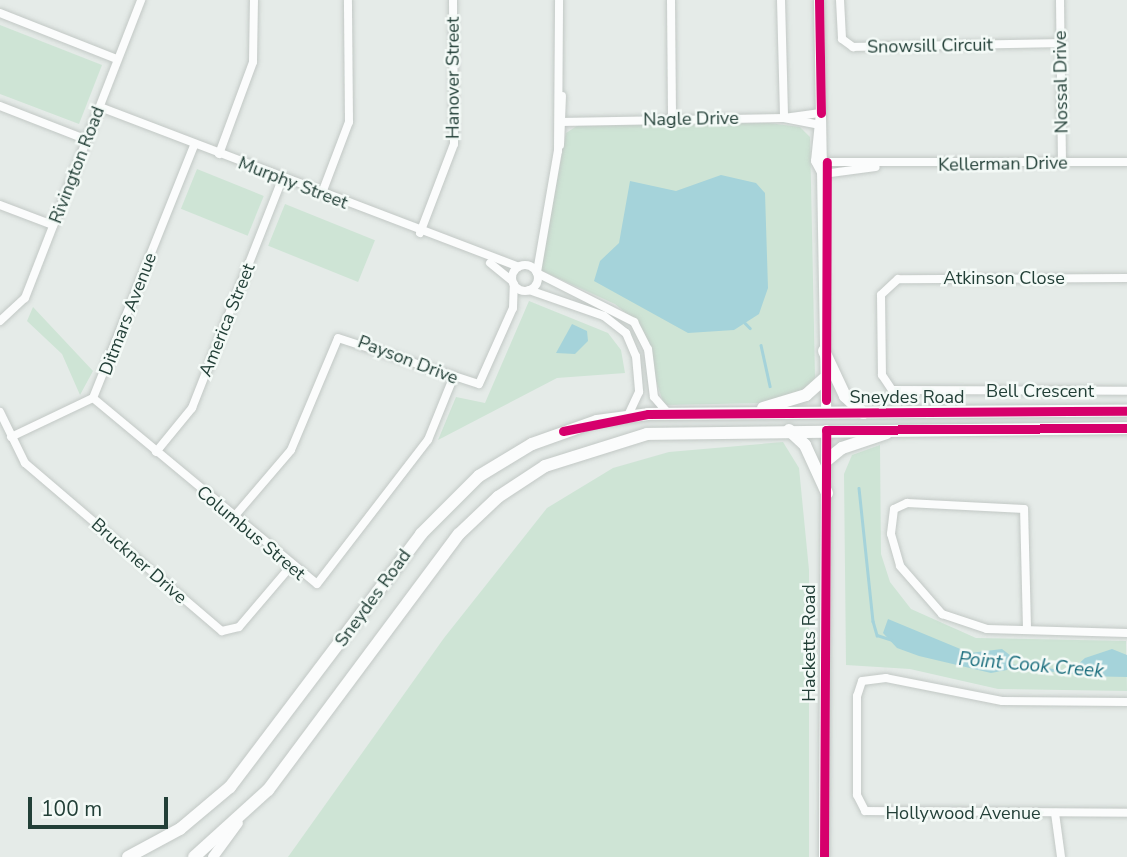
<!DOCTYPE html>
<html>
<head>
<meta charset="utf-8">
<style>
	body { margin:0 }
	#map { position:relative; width:1127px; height:857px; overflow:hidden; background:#e5ebe8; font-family:"Nunito Sans",sans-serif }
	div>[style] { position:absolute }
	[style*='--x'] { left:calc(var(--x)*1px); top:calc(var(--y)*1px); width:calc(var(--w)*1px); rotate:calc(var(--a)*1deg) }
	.green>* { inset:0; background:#cee4d5; transform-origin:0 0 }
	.water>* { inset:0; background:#a5d3da }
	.stream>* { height:2.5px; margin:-1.25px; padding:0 1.25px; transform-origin:1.25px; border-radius:1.25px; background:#a5d3da }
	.roads { filter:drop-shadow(0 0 2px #c2c8c5) drop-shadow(0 0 2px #c2c8c5) }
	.minor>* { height:8px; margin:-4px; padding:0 4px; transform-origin:4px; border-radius:4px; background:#fbfcfc }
	.minor>.ring { margin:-4px; padding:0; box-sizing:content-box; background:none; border:8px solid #fbfcfc; border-radius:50% }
	.tertiary>* { height:10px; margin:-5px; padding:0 5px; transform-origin:5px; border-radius:5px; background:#fbfcfc }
	.secondary>* { height:12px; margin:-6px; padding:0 6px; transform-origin:6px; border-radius:6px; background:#fbfcfc }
	.cycleway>* { height:9px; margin:-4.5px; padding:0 4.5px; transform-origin:4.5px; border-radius:4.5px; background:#d6006c }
	span { translate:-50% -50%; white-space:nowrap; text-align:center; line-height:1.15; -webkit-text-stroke:5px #f4faf7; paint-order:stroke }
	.street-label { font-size:18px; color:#223f37 }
	.water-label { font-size:19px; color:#1a6d7d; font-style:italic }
	.scale { position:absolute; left:28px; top:797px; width:140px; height:32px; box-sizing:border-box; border:4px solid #223f37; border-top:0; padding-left:9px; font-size:21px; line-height:24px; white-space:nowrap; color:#223f37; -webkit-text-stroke:5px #f4faf7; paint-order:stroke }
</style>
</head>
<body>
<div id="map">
	<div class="green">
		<div style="clip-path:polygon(0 25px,102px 65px,79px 124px,0 94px)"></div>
		<div style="clip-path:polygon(769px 123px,800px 127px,810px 137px,815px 377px,810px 387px,766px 403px,664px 405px,637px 322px,615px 304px,540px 270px,566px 133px,577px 126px)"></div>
		<div style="left:197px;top:169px;width:72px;height:43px;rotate:22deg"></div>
		<div style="left:285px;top:204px;width:97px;height:45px;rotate:22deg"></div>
		<div style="clip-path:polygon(529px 301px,608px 333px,621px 350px,625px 373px,557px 378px,438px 440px,456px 397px,485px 403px)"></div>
		<div style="clip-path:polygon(33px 307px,93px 371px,80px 395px,62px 354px,27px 321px)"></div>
		<div style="clip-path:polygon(783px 442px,799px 468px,809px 570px,809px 857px,288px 857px,444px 638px,547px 508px,613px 468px,669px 452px)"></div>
		<div style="clip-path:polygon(880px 445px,881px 554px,890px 582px,911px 609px,976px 638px,1126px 641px,1127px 691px,998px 689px,910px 669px,846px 665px,844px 474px,852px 455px)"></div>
	</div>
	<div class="water">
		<div style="clip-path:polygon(721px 175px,756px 183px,765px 193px,768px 288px,759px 314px,734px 330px,688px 333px,594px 281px,600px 261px,619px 243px,630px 181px,676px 191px)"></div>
		<div style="clip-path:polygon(572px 324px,587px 331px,588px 341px,575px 354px,556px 353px)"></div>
		<div style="clip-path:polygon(888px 619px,970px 653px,1002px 649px,1015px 659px,1007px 670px,991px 673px,919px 656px,897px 648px,883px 633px)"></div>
		<div style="clip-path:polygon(1112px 649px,1127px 655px,1127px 677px,1079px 676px,1075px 667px,1085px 658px)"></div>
	</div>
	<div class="stream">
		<div style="--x:745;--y:323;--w:7;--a:45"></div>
		<div style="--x:761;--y:345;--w:42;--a:77.6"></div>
		<div style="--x:859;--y:488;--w:134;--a:84"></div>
		<div style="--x:873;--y:621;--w:15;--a:74"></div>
		<div style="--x:877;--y:635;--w:16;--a:18"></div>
		<div style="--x:1008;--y:665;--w:73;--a:6.3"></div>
	</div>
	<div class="roads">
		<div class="minor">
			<div style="--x:671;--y:0;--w:119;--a:89.5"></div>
			<div style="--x:781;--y:0;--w:118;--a:88.5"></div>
			<div style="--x:840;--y:0;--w:39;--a:87"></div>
			<div style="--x:842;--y:39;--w:14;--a:36"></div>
			<div style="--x:853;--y:47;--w:207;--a:-1.1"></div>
			<div style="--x:1060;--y:0;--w:163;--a:89.3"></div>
			<div style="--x:0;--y:13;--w:126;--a:21.5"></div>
			<div style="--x:0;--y:106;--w:93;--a:21.3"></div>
			<div style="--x:100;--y:107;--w:448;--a:20.9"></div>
			<div style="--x:784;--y:118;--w:37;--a:-8"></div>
			<div style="--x:560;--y:122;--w:224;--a:-1"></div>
			<div style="--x:784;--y:118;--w:33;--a:11"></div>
			<div style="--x:560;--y:145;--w:49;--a:-87.7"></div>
			<div style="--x:219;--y:154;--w:98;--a:-69.7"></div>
			<div style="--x:253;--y:62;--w:62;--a:-89.1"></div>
			<div style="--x:827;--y:162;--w:300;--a:0"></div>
			<div style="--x:823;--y:174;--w:53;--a:-7.5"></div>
			<div style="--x:322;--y:193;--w:76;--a:-69.2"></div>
			<div style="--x:349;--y:122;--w:122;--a:-90.5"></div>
			<div style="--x:0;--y:205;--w:57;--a:20.7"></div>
			<div style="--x:420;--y:233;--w:95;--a:-69.1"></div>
			<div style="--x:454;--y:144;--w:144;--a:-90.4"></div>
			<div style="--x:490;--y:263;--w:28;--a:39"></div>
			<div class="ring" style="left:512px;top:265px;width:18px;height:18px"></div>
			<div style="--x:537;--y:272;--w:123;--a:-80.2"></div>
			<div style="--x:558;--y:151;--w:151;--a:-89.6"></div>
			<div style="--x:537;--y:273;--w:109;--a:26.8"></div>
			<div style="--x:634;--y:322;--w:30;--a:63"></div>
			<div style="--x:648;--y:349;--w:48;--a:82.9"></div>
			<div style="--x:654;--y:397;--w:21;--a:49"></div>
			<div style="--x:1127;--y:278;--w:229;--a:179.7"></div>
			<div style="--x:898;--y:279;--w:23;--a:137"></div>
			<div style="--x:881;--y:295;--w:80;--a:89.3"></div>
			<div style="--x:882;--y:375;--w:18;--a:56"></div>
			<div style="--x:892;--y:390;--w:235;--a:0.2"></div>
			<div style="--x:529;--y:290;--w:79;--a:19.1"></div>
			<div style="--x:604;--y:316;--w:28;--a:38"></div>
			<div style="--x:626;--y:333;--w:25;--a:67"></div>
			<div style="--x:636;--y:356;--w:36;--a:85"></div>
			<div style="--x:639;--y:392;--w:26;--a:115"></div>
			<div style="--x:0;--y:321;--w:34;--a:-43"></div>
			<div style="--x:25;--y:298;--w:320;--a:-68.7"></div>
			<div style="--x:93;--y:398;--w:291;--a:39.7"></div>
			<div style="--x:317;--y:584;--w:182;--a:-52.4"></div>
			<div style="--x:428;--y:440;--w:67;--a:-68"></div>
			<div style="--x:0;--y:412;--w:57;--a:63.9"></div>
			<div style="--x:25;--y:463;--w:259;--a:40.5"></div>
			<div style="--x:222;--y:631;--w:17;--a:-13"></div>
			<div style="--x:239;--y:627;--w:79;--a:-49.6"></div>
			<div style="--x:11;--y:437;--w:91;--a:-25.4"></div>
			<div style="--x:93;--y:398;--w:272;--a:-68.2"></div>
			<div style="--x:156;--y:452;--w:57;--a:-50.7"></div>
			<div style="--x:192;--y:408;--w:246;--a:-68.5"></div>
			<div style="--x:233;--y:518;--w:89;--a:-49.5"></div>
			<div style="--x:291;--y:450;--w:121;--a:-67.2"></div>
			<div style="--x:338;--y:338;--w:148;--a:18.1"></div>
			<div style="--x:479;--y:384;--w:83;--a:-65.9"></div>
			<div style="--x:513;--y:308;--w:24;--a:-88"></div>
			<div style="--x:1027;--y:629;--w:120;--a:-91.4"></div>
			<div style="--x:1024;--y:509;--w:117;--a:-177.1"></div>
			<div style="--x:907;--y:503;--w:14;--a:155"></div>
			<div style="--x:894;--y:509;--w:25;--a:97"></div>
			<div style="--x:891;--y:534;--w:33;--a:74"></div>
			<div style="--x:900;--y:566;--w:64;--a:48.8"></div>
			<div style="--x:942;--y:614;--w:47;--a:18.4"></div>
			<div style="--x:987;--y:629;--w:140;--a:1.6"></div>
			<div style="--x:1127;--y:702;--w:125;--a:-179.5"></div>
			<div style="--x:1002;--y:701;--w:118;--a:-168.8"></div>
			<div style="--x:886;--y:678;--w:24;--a:173"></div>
			<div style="--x:862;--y:681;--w:16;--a:108"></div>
			<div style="--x:857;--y:696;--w:99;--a:90"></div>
			<div style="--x:857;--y:795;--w:18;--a:63"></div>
			<div style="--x:865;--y:811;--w:262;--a:0.4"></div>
			<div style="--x:1055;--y:813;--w:44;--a:82.2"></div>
		</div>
		<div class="tertiary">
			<div style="--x:819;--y:0;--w:412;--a:89"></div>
			<div style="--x:821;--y:113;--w:48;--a:95.9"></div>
			<div style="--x:816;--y:161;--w:15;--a:62"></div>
			<div style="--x:213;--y:857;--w:42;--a:-53.7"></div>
			<div style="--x:824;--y:857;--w:427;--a:-89.7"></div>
		</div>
		<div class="secondary">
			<div style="--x:824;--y:351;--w:50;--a:65"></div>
			<div style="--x:845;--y:396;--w:25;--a:43"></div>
			<div style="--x:763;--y:408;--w:45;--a:-16.8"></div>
			<div style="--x:806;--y:395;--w:24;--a:-42"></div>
			<div style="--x:789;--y:430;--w:22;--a:43"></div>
			<div style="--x:805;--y:445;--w:53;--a:65.4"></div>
			<div style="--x:827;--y:460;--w:19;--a:-39"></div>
			<div style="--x:842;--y:448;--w:47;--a:-18.4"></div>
			<div style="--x:128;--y:857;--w:59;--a:-28.3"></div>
			<div style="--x:180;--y:829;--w:65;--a:-40"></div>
			<div style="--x:230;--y:787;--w:317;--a:-52.9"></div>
			<div style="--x:421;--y:534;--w:82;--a:-45"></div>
			<div style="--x:479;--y:476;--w:62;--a:-31.1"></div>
			<div style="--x:532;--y:444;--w:69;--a:-19.5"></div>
			<div style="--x:597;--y:421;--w:51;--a:-7.8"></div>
			<div style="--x:648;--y:414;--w:479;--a:-0.4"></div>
			<div style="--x:194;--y:857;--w:100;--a:-42.2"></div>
			<div style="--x:268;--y:790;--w:319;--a:-53.3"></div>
			<div style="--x:459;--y:534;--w:54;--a:-43.5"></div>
			<div style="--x:498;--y:497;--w:56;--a:-33.4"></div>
			<div style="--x:545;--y:466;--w:107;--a:-17.4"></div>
			<div style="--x:647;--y:434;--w:480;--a:-0.7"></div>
		</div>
	</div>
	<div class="cycleway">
		<div style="--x:819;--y:0;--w:113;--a:89"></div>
		<div style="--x:826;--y:400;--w:238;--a:-89.8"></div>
		<div style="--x:563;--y:431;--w:87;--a:-11.3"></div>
		<div style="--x:648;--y:414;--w:479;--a:-0.4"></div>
		<div style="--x:824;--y:857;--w:427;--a:-89.7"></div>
		<div style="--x:826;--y:430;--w:301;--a:-0.4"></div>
	</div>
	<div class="street-label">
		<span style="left:930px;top:46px;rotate:-1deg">Snowsill Circuit</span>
		<span style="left:453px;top:78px;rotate:-90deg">Hanover Street</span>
		<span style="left:1061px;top:82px;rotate:-91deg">Nossal Drive</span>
		<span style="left:691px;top:119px;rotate:-1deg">Nagle Drive</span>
		<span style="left:1003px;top:164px;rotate:-1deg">Kellerman Drive</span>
		<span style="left:77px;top:165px;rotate:-69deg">Rivington Road</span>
		<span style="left:293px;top:183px;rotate:21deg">Murphy Street</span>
		<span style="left:1004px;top:278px">Atkinson Close</span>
		<span style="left:128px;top:314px;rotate:-69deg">Ditmars Avenue</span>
		<span style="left:227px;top:320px;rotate:-68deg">America Street</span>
		<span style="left:408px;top:360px;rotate:21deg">Payson Drive</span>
		<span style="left:1040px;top:391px">Bell Crescent</span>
		<span style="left:907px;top:397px">Sneydes Road</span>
		<span style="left:251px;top:533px;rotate:40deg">Columbus Street</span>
		<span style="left:139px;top:561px;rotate:41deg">Bruckner Drive</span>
		<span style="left:373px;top:598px;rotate:-54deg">Sneydes Road</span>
		<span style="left:809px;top:643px;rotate:-90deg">Hacketts Road</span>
		<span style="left:963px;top:813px">Hollywood Avenue</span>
	</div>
	<div class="water-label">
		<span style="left:1031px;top:666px;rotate:5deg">Point Cook Creek</span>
	</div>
	<div class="scale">100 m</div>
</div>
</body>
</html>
